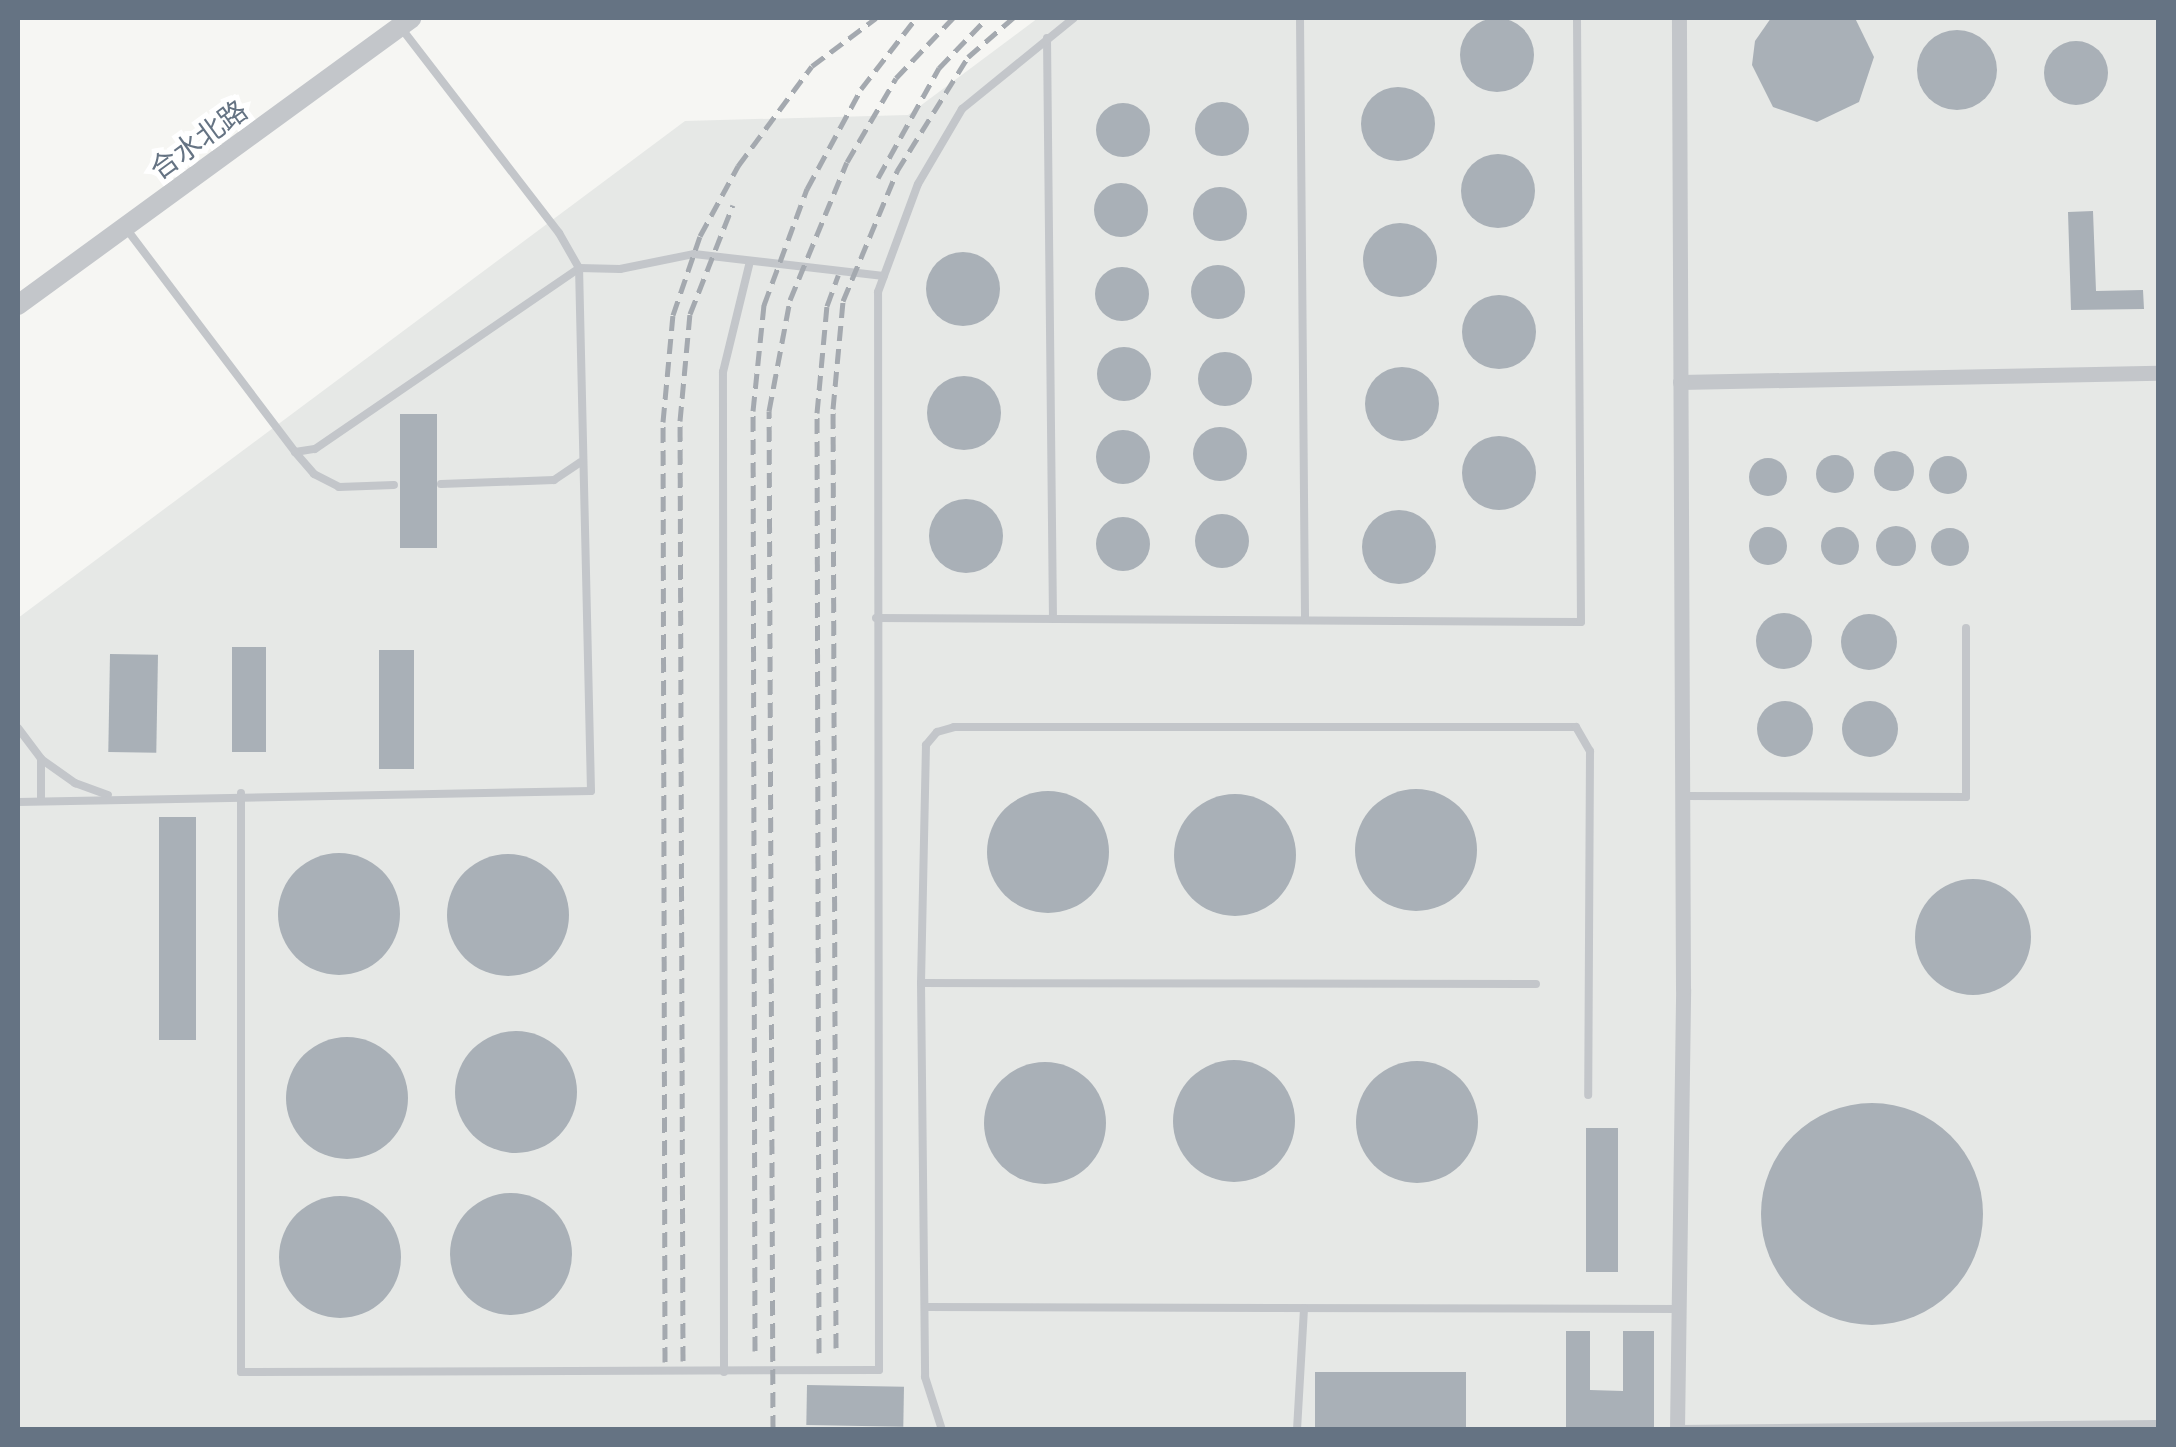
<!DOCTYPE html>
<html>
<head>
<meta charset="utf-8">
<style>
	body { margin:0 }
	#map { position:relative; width:2176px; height:1447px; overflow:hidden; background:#f6f6f3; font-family:Lato,"Noto Sans SC",sans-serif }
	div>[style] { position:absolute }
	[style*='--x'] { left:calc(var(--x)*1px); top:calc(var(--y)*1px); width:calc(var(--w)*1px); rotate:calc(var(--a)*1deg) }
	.built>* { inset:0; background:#e6e8e6 }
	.building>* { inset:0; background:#a9b0b7; transform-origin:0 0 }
	.round { border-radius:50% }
	.service>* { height:8px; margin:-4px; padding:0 4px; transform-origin:4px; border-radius:4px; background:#c3c6ca }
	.minor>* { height:15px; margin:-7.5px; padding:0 7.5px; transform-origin:7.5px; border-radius:7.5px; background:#c3c6ca }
	.tertiary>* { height:20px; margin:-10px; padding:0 10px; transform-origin:10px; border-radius:10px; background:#c3c6ca }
	.rail>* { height:5px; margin-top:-2.5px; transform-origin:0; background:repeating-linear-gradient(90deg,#a4a9af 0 15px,transparent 0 23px) }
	span { translate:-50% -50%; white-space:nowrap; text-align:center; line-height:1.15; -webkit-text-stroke:10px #fff; paint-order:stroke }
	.street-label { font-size:28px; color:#657383 }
	.frame { position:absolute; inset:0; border:20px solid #657383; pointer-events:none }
</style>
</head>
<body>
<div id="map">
	<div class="built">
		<div style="clip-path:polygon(1038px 18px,2158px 18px,2158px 1429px,18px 1430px,18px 618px,685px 121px,908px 115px)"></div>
	</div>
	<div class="building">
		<div class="round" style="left:1460px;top:18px;width:74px;height:74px"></div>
		<div style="clip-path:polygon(1771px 18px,1855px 18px,1874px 57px,1859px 102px,1817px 122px,1773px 107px,1752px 65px,1755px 41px)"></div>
		<div class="round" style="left:1917px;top:30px;width:80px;height:80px"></div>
		<div class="round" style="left:2044px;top:41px;width:64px;height:64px"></div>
		<div class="round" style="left:1361px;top:87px;width:74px;height:74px"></div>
		<div class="round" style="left:1195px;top:102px;width:54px;height:54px"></div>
		<div class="round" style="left:1096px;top:103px;width:54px;height:54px"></div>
		<div class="round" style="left:1461px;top:154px;width:74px;height:74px"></div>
		<div class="round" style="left:1094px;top:183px;width:54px;height:54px"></div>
		<div class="round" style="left:1193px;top:187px;width:54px;height:54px"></div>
		<div style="clip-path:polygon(2093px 211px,2096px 291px,2143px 290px,2144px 309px,2071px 310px,2068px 212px)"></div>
		<div class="round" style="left:1363px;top:223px;width:74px;height:74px"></div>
		<div class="round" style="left:926px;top:252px;width:74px;height:74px"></div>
		<div class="round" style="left:1191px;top:265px;width:54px;height:54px"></div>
		<div class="round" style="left:1095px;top:267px;width:54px;height:54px"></div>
		<div class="round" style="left:1462px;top:295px;width:74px;height:74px"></div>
		<div class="round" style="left:1097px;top:347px;width:54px;height:54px"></div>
		<div class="round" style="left:1198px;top:352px;width:54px;height:54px"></div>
		<div class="round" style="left:1365px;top:367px;width:74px;height:74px"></div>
		<div class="round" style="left:927px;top:376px;width:74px;height:74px"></div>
		<div style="left:400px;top:414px;width:37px;height:134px"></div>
		<div class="round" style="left:1193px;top:427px;width:54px;height:54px"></div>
		<div class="round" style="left:1096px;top:430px;width:54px;height:54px"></div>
		<div class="round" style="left:1462px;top:436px;width:74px;height:74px"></div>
		<div class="round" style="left:1874px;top:451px;width:40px;height:40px"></div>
		<div class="round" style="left:1816px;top:455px;width:38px;height:38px"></div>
		<div class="round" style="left:1929px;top:456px;width:38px;height:38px"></div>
		<div class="round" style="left:1749px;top:458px;width:38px;height:38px"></div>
		<div class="round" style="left:929px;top:499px;width:74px;height:74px"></div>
		<div class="round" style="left:1362px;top:510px;width:74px;height:74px"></div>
		<div class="round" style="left:1195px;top:514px;width:54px;height:54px"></div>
		<div class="round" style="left:1096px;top:517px;width:54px;height:54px"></div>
		<div class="round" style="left:1876px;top:526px;width:40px;height:40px"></div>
		<div class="round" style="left:1821px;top:527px;width:38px;height:38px"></div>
		<div class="round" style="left:1749px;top:527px;width:38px;height:38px"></div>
		<div class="round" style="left:1931px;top:528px;width:38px;height:38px"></div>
		<div class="round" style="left:1756px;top:613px;width:56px;height:56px"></div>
		<div class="round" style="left:1841px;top:614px;width:56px;height:56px"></div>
		<div style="left:232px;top:647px;width:34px;height:105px"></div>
		<div style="left:379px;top:650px;width:35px;height:119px"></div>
		<div style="left:110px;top:654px;width:48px;height:98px;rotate:1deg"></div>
		<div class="round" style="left:1842px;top:701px;width:56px;height:56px"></div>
		<div class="round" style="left:1757px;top:701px;width:56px;height:56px"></div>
		<div class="round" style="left:1355px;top:789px;width:122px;height:122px"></div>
		<div class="round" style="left:987px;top:791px;width:122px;height:122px"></div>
		<div class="round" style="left:1174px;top:794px;width:122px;height:122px"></div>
		<div style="left:159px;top:817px;width:37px;height:223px"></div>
		<div class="round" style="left:278px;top:853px;width:122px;height:122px"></div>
		<div class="round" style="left:447px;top:854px;width:122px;height:122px"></div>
		<div class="round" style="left:1915px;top:879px;width:116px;height:116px"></div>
		<div class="round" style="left:455px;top:1031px;width:122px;height:122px"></div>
		<div class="round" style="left:286px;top:1037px;width:122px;height:122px"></div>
		<div class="round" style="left:1173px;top:1060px;width:122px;height:122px"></div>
		<div class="round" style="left:1356px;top:1061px;width:122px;height:122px"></div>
		<div class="round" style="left:984px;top:1062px;width:122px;height:122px"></div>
		<div class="round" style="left:1761px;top:1103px;width:222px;height:222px"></div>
		<div style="left:1586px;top:1128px;width:32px;height:144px"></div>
		<div class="round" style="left:450px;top:1193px;width:122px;height:122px"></div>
		<div class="round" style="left:279px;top:1196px;width:122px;height:122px"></div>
		<div style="clip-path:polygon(1566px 1331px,1590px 1331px,1590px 1390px,1623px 1391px,1623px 1331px,1654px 1331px,1654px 1430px,1566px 1430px)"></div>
		<div style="left:1315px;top:1372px;width:151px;height:58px"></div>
		<div style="left:807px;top:1385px;width:97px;height:40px;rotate:1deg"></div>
	</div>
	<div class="service">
		<div style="--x:1300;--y:18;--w:602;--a:89.52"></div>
		<div style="--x:1047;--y:38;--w:581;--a:89.41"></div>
		<div style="--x:125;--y:227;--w:282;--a:52.9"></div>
		<div style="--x:295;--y:452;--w:20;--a:-9"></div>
		<div style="--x:315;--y:449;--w:320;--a:-34.4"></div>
		<div style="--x:579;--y:268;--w:41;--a:1.4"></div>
		<div style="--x:620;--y:269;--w:76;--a:-11.5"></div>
		<div style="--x:694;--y:254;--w:191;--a:6.6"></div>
		<div style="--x:295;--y:452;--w:29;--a:49"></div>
		<div style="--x:314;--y:474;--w:28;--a:27"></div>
		<div style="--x:339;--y:487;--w:55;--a:-2.1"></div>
		<div style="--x:441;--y:484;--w:113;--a:-2"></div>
		<div style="--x:554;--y:480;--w:32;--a:-34"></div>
		<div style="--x:876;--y:618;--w:705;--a:0.33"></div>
		<div style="--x:1581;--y:622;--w:604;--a:-90.38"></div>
		<div style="--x:18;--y:728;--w:39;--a:53"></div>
		<div style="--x:41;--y:759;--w:42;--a:35.2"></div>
		<div style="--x:75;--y:783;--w:35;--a:20"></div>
		<div style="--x:41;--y:759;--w:41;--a:90"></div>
		<div style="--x:241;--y:793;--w:579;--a:90"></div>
		<div style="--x:241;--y:1372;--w:638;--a:-0.18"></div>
		<div style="--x:879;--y:1370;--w:1078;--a:-90.05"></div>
		<div style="--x:878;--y:292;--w:115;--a:-69.7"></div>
		<div style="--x:918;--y:184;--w:87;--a:-59.6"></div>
		<div style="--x:962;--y:109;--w:144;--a:-39.1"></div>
		<div style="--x:1682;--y:796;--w:284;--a:0.2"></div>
		<div style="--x:1966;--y:797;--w:169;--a:-90"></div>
		<div style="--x:18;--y:802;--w:573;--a:-1.1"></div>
		<div style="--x:591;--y:791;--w:523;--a:-91.31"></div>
		<div style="--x:579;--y:268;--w:40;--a:-119.7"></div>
		<div style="--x:559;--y:233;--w:259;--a:-127.6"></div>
		<div style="--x:921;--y:983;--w:394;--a:89.4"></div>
		<div style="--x:925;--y:1377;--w:56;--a:72.2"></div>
		<div style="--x:1536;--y:984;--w:615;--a:-179.91"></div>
		<div style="--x:921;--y:983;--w:238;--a:-88.8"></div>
		<div style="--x:926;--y:745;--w:17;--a:-50"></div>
		<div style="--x:937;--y:732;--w:18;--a:-16"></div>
		<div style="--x:954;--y:727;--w:622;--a:0"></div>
		<div style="--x:1576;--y:727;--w:28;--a:60"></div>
		<div style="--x:1590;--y:751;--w:344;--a:90.3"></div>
		<div style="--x:925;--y:1307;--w:754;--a:0.15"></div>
		<div style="--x:724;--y:1372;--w:1000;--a:-90.06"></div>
		<div style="--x:723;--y:372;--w:114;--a:-76.3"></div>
		<div style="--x:1678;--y:1429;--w:480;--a:-0.6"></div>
		<div style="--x:1297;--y:1430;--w:122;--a:-86.7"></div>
	</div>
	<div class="minor">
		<div style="--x:1680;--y:382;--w:478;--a:-1.1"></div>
		<div style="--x:1677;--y:1430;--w:441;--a:-89.2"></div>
		<div style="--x:1683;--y:989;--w:971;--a:-90.24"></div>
	</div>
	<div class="tertiary">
		<div style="--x:18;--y:305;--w:487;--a:-36.1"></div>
	</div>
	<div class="rail">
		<div style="--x:878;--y:178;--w:126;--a:-61"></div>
		<div style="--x:939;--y:68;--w:69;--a:-46.2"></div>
		<div style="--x:836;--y:1348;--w:939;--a:-90.18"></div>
		<div style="--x:833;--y:409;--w:108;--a:-84.7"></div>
		<div style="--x:843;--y:301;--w:141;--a:-67.4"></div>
		<div style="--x:897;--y:171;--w:134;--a:-58.1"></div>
		<div style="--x:968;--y:57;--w:60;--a:-40.9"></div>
		<div style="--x:755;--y:1351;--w:940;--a:-90.12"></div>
		<div style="--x:753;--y:411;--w:107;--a:-84.1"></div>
		<div style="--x:764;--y:305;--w:124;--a:-69.7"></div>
		<div style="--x:807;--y:189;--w:114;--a:-61.6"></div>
		<div style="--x:861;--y:89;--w:90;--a:-52.2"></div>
		<div style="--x:819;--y:1353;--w:940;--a:-90.12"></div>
		<div style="--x:817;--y:413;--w:107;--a:-84.7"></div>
		<div style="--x:827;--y:306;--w:33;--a:-70"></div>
		<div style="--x:683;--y:1361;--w:940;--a:-90.18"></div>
		<div style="--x:680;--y:421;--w:107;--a:-84.7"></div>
		<div style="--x:690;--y:314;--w:117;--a:-68.5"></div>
		<div style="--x:665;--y:1362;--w:940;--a:-90.12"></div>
		<div style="--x:663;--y:422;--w:107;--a:-84.7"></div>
		<div style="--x:673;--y:315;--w:83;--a:-71.1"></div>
		<div style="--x:700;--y:236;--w:80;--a:-61.5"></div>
		<div style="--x:738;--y:166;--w:124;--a:-53.5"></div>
		<div style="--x:812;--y:66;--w:80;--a:-36.9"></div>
		<div style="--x:773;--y:1430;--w:1019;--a:-90.22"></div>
		<div style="--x:769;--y:411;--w:113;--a:-79.3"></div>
		<div style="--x:790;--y:300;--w:149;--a:-67.6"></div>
		<div style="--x:847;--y:162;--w:97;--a:-59.7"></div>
		<div style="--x:896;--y:78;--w:83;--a:-46.5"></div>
	</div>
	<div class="street-label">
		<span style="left:198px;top:139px;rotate:-36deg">合水北路</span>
	</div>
	<div class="frame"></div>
</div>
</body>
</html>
